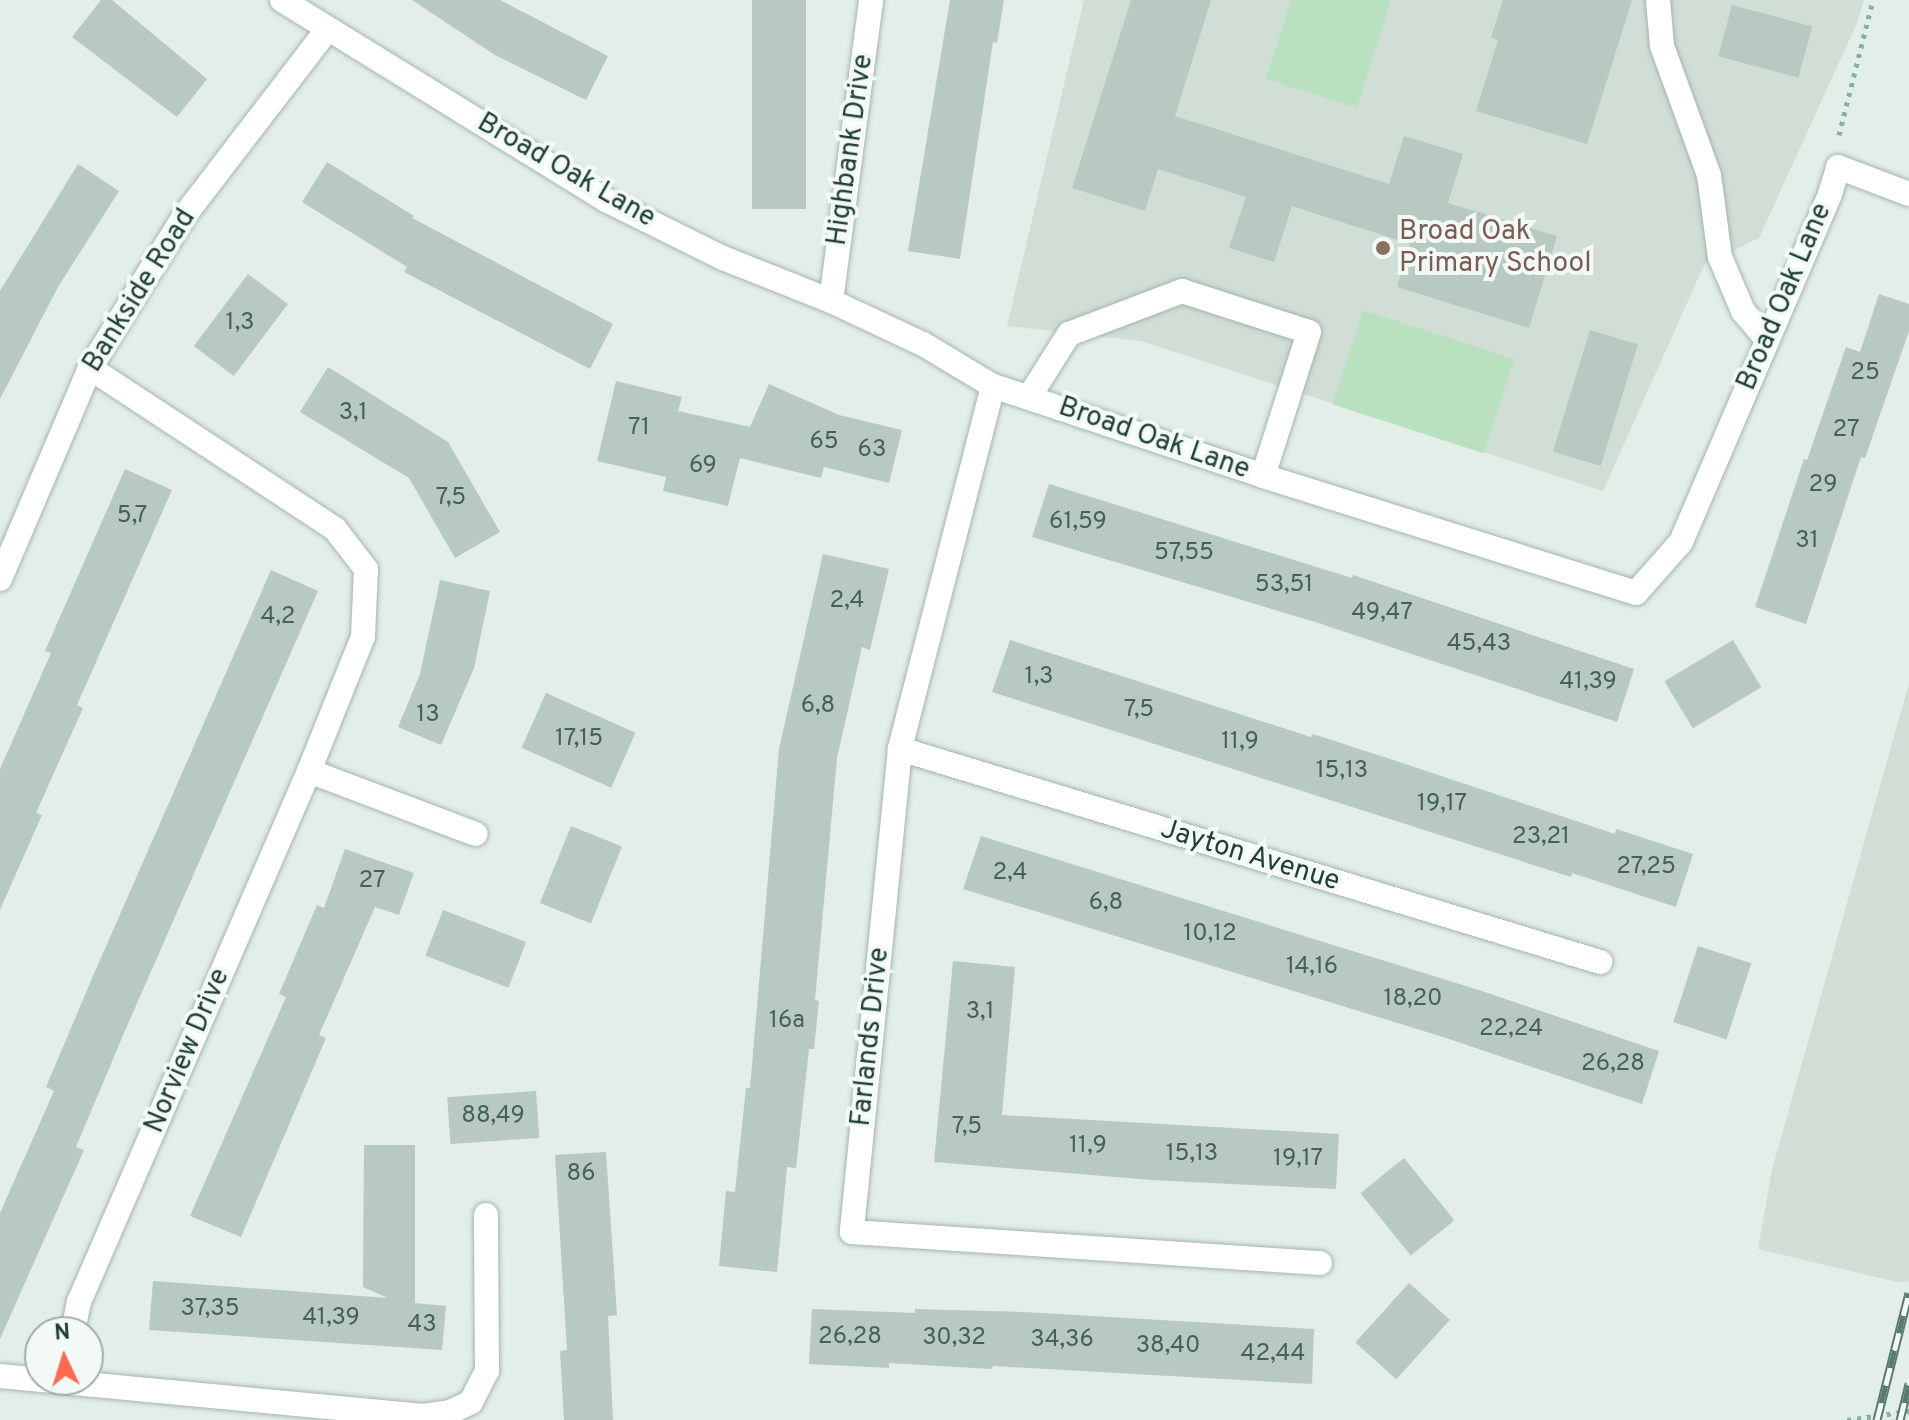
<!DOCTYPE html>
<html>
<head>
<meta charset="utf-8">
<style>
	body { margin:0 }
	#map { position:relative; width:1909px; height:1420px; overflow:hidden; background:#e2eee7; font-family:Overpass,sans-serif }
	div>[style] { position:absolute }
	[style*='--x'] { left:calc(var(--x)*1px); top:calc(var(--y)*1px); width:calc(var(--w)*1px); rotate:calc(var(--a)*1deg) }
	.built>* { inset:0; background:#d0ded6 }
	.green>* { inset:0; background:#b9e1c0; transform-origin:0 0 }
	.building>* { inset:0; background:#b7c9c0; transform-origin:0 0 }
	.path>* { height:5px; margin-top:-2.5px; transform-origin:0; background:repeating-linear-gradient(90deg,#7fb49f 0 4px,transparent 0 10px) }
	.roads { filter:drop-shadow(0 0 2px #a4b6ae) drop-shadow(0 0 2px #a4b6ae) }
	.minor>* { height:24px; margin:-12px; padding:0 12px; transform-origin:12px; border-radius:12px; background:#fff }
	.rail>* { height:9px; margin-top:-4.5px; transform-origin:0; background:repeating-linear-gradient(90deg,#f3faf6 0 18px,#5a7c70 0 36px); box-sizing:border-box; border-block:2px solid #5a7c70 }
	.dots>* { width:22px; height:22px; translate:-50% -50%; box-sizing:border-box; border:4px solid #f3faf6; border-radius:50% }
	span { translate:-50% -50%; white-space:nowrap; text-align:center; line-height:1.15; -webkit-text-stroke:8px #f3faf6; paint-order:stroke }
	.number-label { font-size:24px; color:#466258 }
	.number-label span { -webkit-text-stroke-width:0 }
	.street-label { font-size:28px; color:#204035 }
	.education-label { font-size:28px; color:#785e54 }
	.left { translate:0 -50%; text-align:left }
	.north { position:absolute; left:24px; top:1316px; width:80px; height:80px; box-sizing:border-box; background:#f3faf6; border:2px solid #9fb0a9; border-radius:50%; rotate:356deg; font-size:22px; font-weight:700; line-height:32px; text-align:center; color:#204035 }
	.north::after { content:''; display:block; margin:auto; width:28px; height:36px; background:#ff6b4f; clip-path:polygon(50% 0,100% 100%,50% 72%,0 100%) }
</style>
</head>
<body>
<div id="map">
	<div class="built">
		<div style="clip-path:polygon(1084px 0,1864px 0,1857px 23px,1759px 238px,1704px 265px,1603px 491px,1141px 341px,1007px 326px)"></div>
		<div style="clip-path:polygon(1909px 683px,1909px 1281px,1897px 1282px,1758px 1249px,1772px 1170px)"></div>
	</div>
	<div class="green">
		<div style="clip-path:polygon(1291px 0,1391px 0,1357px 108px,1266px 79px)"></div>
		<div style="left:1363px;top:310px;width:159px;height:99px;rotate:18deg"></div>
	</div>
	<div class="building">
		<div style="clip-path:polygon(101px 0,112px 0,207px 79px,177px 117px,72px 37px)"></div>
		<div style="clip-path:polygon(412px 0,500px 0,608px 56px,586px 100px,495px 55px)"></div>
		<div style="left:752px;top:0;width:54px;height:209px"></div>
		<div style="clip-path:polygon(950px 0,1004px 0,997px 43px,993px 42px,960px 259px,908px 251px)"></div>
		<div style="clip-path:polygon(1131px 0,1211px 0,1175px 116px,1389px 184px,1404px 136px,1463px 154px,1448px 203px,1557px 236px,1529px 328px,1397px 287px,1410px 244px,1292px 206px,1274px 262px,1229px 248px,1246px 197px,1158px 169px,1145px 211px,1072px 188px)"></div>
		<div style="clip-path:polygon(1503px 0,1632px 0,1587px 144px,1476px 111px,1498px 40px,1491px 37px)"></div>
		<div style="left:1732px;top:5px;width:83px;height:53px;rotate:15deg"></div>
		<div style="clip-path:polygon(327px 162px,414px 216px,412px 218px,613px 324px,590px 369px,404px 272px,407px 267px,302px 202px)"></div>
		<div style="clip-path:polygon(78px 164px,119px 191px,58px 287px,0 399px,0 291px)"></div>
		<div style="left:248px;top:274px;width:50px;height:90px;rotate:37deg"></div>
		<div style="clip-path:polygon(1879px 294px,1909px 304px,1909px 331px,1865px 458px,1861px 457px,1806px 624px,1755px 607px,1804px 459px,1807px 460px,1846px 347px,1860px 352px)"></div>
		<div style="left:1590px;top:330px;width:50px;height:127px;rotate:17deg"></div>
		<div style="clip-path:polygon(328px 367px,448px 442px,500px 532px,455px 558px,409px 478px,300px 412px)"></div>
		<div style="clip-path:polygon(616px 381px,682px 397px,678px 411px,750px 427px,769px 384px,839px 415px,902px 430px,889px 483px,824px 467px,821px 478px,740px 458px,728px 506px,663px 491px,666px 477px,597px 461px)"></div>
		<div style="clip-path:polygon(125px 469px,172px 490px,77px 705px,83px 708px,36px 813px,42px 815px,0 910px,0 769px,51px 653px,45px 651px)"></div>
		<div style="clip-path:polygon(1049px 484px,1352px 578px,1353px 575px,1634px 669px,1617px 722px,1315px 622px,1032px 537px)"></div>
		<div style="clip-path:polygon(823px 554px,889px 569px,870px 650px,862px 647px,837px 758px,815px 1000px,819px 1001px,814px 1049px,809px 1049px,796px 1168px,787px 1167px,777px 1272px,719px 1266px,726px 1191px,735px 1192px,746px 1088px,750px 1088px,779px 749px)"></div>
		<div style="clip-path:polygon(271px 570px,318px 591px,124px 1033px,76px 1147px,84px 1150px,0 1339px,0 1213px,54px 1091px,46px 1087px,93px 976px)"></div>
		<div style="clip-path:polygon(440px 580px,490px 591px,474px 668px,441px 745px,398px 727px,420px 674px)"></div>
		<div style="clip-path:polygon(1010px 640px,1311px 737px,1313px 734px,1384px 757px,1615px 834px,1616px 829px,1693px 854px,1676px 907px,1572px 873px,1571px 877px,992px 692px)"></div>
		<div style="left:1733px;top:640px;width:55px;height:80px;rotate:59deg"></div>
		<div style="left:546px;top:693px;width:98px;height:60px;rotate:24deg"></div>
		<div style="left:571px;top:826px;width:55px;height:83px;rotate:22deg"></div>
		<div style="clip-path:polygon(981px 836px,1482px 991px,1659px 1051px,1642px 1104px,1443px 1037px,963px 889px)"></div>
		<div style="clip-path:polygon(345px 849px,414px 873px,399px 915px,375px 907px,319px 1035px,326px 1038px,241px 1237px,190px 1216px,286px 997px,279px 994px,317px 905px,324px 908px)"></div>
		<div style="left:443px;top:910px;width:89px;height:49px;rotate:21deg"></div>
		<div style="left:1698px;top:946px;width:56px;height:80px;rotate:18deg"></div>
		<div style="clip-path:polygon(953px 961px,1015px 967px,1002px 1115px,1339px 1134px,1336px 1189px,1151px 1180px,934px 1162px)"></div>
		<div style="left:536px;top:1091px;width:47px;height:89px;rotate:86deg"></div>
		<div style="clip-path:polygon(364px 1145px,415px 1145px,415px 1303px,446px 1306px,442px 1350px,149px 1330px,153px 1281px,388px 1298px,363px 1287px)"></div>
		<div style="clip-path:polygon(606px 1152px,617px 1315px,608px 1316px,613px 1420px,564px 1420px,560px 1351px,567px 1350px,555px 1155px)"></div>
		<div style="left:1404px;top:1158px;width:80px;height:56px;rotate:51deg"></div>
		<div style="left:1409px;top:1283px;width:55px;height:80px;rotate:42deg"></div>
		<div style="clip-path:polygon(812px 1309px,915px 1313px,915px 1309px,1024px 1312px,1314px 1329px,1312px 1384px,993px 1366px,992px 1369px,889px 1363px,889px 1368px,809px 1364px)"></div>
	</div>
	<div class="path">
		<div style="--x:1839;--y:135;--w:139;--a:-75.9"></div>
		<div style="--x:1847;--y:1420;--w:63;--a:-8.3"></div>
	</div>
	<div class="roads">
		<div class="minor">
			<div style="--x:282;--y:0;--w:383;--a:31.7"></div>
			<div style="--x:608;--y:201;--w:128;--a:26.4"></div>
			<div style="--x:723;--y:258;--w:116;--a:21.7"></div>
			<div style="--x:831;--y:301;--w:102;--a:25.1"></div>
			<div style="--x:923;--y:344;--w:82;--a:31"></div>
			<div style="--x:993;--y:386;--w:285;--a:18.4"></div>
			<div style="--x:1263;--y:476;--w:391;--a:17.4"></div>
			<div style="--x:1636;--y:593;--w:68;--a:-48.6"></div>
			<div style="--x:1681;--y:542;--w:379;--a:-66.8"></div>
			<div style="--x:1830;--y:194;--w:28;--a:-73"></div>
			<div style="--x:1838;--y:167;--w:76;--a:20.8"></div>
			<div style="--x:1658;--y:0;--w:46;--a:85"></div>
			<div style="--x:1662;--y:46;--w:137;--a:70"></div>
			<div style="--x:1709;--y:175;--w:83;--a:82.4"></div>
			<div style="--x:1720;--y:257;--w:59;--a:66.9"></div>
			<div style="--x:1743;--y:311;--w:35;--a:50"></div>
			<div style="--x:831;--y:301;--w:304;--a:-82.4"></div>
			<div style="--x:993;--y:386;--w:375;--a:104.4"></div>
			<div style="--x:900;--y:749;--w:485;--a:95.7"></div>
			<div style="--x:852;--y:1232;--w:469;--a:3.8"></div>
			<div style="--x:1029;--y:397;--w:75;--a:-57.6"></div>
			<div style="--x:1069;--y:334;--w:121;--a:-20.8"></div>
			<div style="--x:1182;--y:291;--w:133;--a:17.9"></div>
			<div style="--x:1309;--y:332;--w:151;--a:107.7"></div>
			<div style="--x:0;--y:579;--w:229;--a:-66.9"></div>
			<div style="--x:90;--y:368;--w:180;--a:-58.2"></div>
			<div style="--x:185;--y:215;--w:233;--a:-52.5"></div>
			<div style="--x:900;--y:749;--w:732;--a:16.92"></div>
			<div style="--x:309;--y:771;--w:178;--a:20.7"></div>
			<div style="--x:73;--y:1332;--w:31;--a:-79"></div>
			<div style="--x:79;--y:1302;--w:579;--a:-66.58"></div>
			<div style="--x:309;--y:771;--w:144;--a:-68.1"></div>
			<div style="--x:363;--y:637;--w:68;--a:-87.5"></div>
			<div style="--x:366;--y:569;--w:51;--a:-127.8"></div>
			<div style="--x:335;--y:529;--w:293;--a:-146.7"></div>
			<div style="--x:0;--y:1376;--w:425;--a:5.4"></div>
			<div style="--x:423;--y:1416;--w:27;--a:-8"></div>
			<div style="--x:450;--y:1412;--w:23;--a:-25"></div>
			<div style="--x:471;--y:1402;--w:35;--a:-63"></div>
			<div style="--x:487;--y:1371;--w:156;--a:-90.4"></div>
		</div>
	</div>
	<div class="rail">
		<div style="--x:1877;--y:1420;--w:131;--a:-75.9"></div>
		<div style="--x:1900;--y:1420;--w:38;--a:-76"></div>
	</div>
	<div class="dots">
		<div style="left:1383px;top:248px;background:#8d6e63"></div>
	</div>
	<div class="number-label">
		<span style="left:240px;top:324px">1,3</span>
		<span style="left:1865px;top:374px">25</span>
		<span style="left:353px;top:414px">3,1</span>
		<span style="left:639px;top:429px">71</span>
		<span style="left:1846px;top:431px">27</span>
		<span style="left:824px;top:443px">65</span>
		<span style="left:872px;top:451px">63</span>
		<span style="left:703px;top:467px">69</span>
		<span style="left:1823px;top:486px">29</span>
		<span style="left:451px;top:499px">7,5</span>
		<span style="left:132px;top:517px">5,7</span>
		<span style="left:1078px;top:523px">61,59</span>
		<span style="left:1807px;top:542px">31</span>
		<span style="left:1184px;top:554px">57,55</span>
		<span style="left:1284px;top:586px">53,51</span>
		<span style="left:847px;top:602px">2,4</span>
		<span style="left:1382px;top:614px">49,47</span>
		<span style="left:278px;top:618px">4,2</span>
		<span style="left:1479px;top:645px">45,43</span>
		<span style="left:1039px;top:678px">1,3</span>
		<span style="left:1588px;top:683px">41,39</span>
		<span style="left:818px;top:707px">6,8</span>
		<span style="left:1139px;top:711px">7,5</span>
		<span style="left:428px;top:716px">13</span>
		<span style="left:579px;top:740px">17,15</span>
		<span style="left:1240px;top:743px">11,9</span>
		<span style="left:1342px;top:772px">15,13</span>
		<span style="left:1442px;top:805px">19,17</span>
		<span style="left:1541px;top:838px">23,21</span>
		<span style="left:1646px;top:868px">27,25</span>
		<span style="left:1010px;top:874px">2,4</span>
		<span style="left:372px;top:882px">27</span>
		<span style="left:1106px;top:904px">6,8</span>
		<span style="left:1210px;top:935px">10,12</span>
		<span style="left:1312px;top:968px">14,16</span>
		<span style="left:1413px;top:1000px">18,20</span>
		<span style="left:980px;top:1013px">3,1</span>
		<span style="left:787px;top:1022px">16a</span>
		<span style="left:1511px;top:1030px">22,24</span>
		<span style="left:1613px;top:1065px">26,28</span>
		<span style="left:493px;top:1117px">88,49</span>
		<span style="left:967px;top:1128px">7,5</span>
		<span style="left:1088px;top:1147px">11,9</span>
		<span style="left:1192px;top:1155px">15,13</span>
		<span style="left:1298px;top:1160px">19,17</span>
		<span style="left:581px;top:1175px">86</span>
		<span style="left:210px;top:1310px">37,35</span>
		<span style="left:331px;top:1319px">41,39</span>
		<span style="left:422px;top:1326px">43</span>
		<span style="left:850px;top:1338px">26,28</span>
		<span style="left:954px;top:1339px">30,32</span>
		<span style="left:1062px;top:1341px">34,36</span>
		<span style="left:1168px;top:1347px">38,40</span>
		<span style="left:1273px;top:1355px">42,44</span>
	</div>
	<div class="street-label">
		<span style="left:851px;top:150px;rotate:-82deg">Highbank Drive</span>
		<span style="left:566px;top:171px;rotate:30deg">Broad Oak Lane</span>
		<span style="left:140px;top:291px;rotate:-58deg">Bankside Road</span>
		<span style="left:1785px;top:297px;rotate:-67deg">Broad Oak Lane</span>
		<span style="left:1154px;top:439px;rotate:19deg">Broad Oak Lane</span>
		<span style="left:1250px;top:856px;rotate:17deg">Jayton Avenue</span>
		<span style="left:871px;top:1037px;rotate:-84deg">Farlands Drive</span>
		<span style="left:188px;top:1051px;rotate:-67deg">Norview Drive</span>
	</div>
	<div class="education-label">
		<span class="left" style="left:1399px;top:248px">Broad Oak<br>Primary School</span>
	</div>
	<div class="north">N</div>
</div>
</body>
</html>
